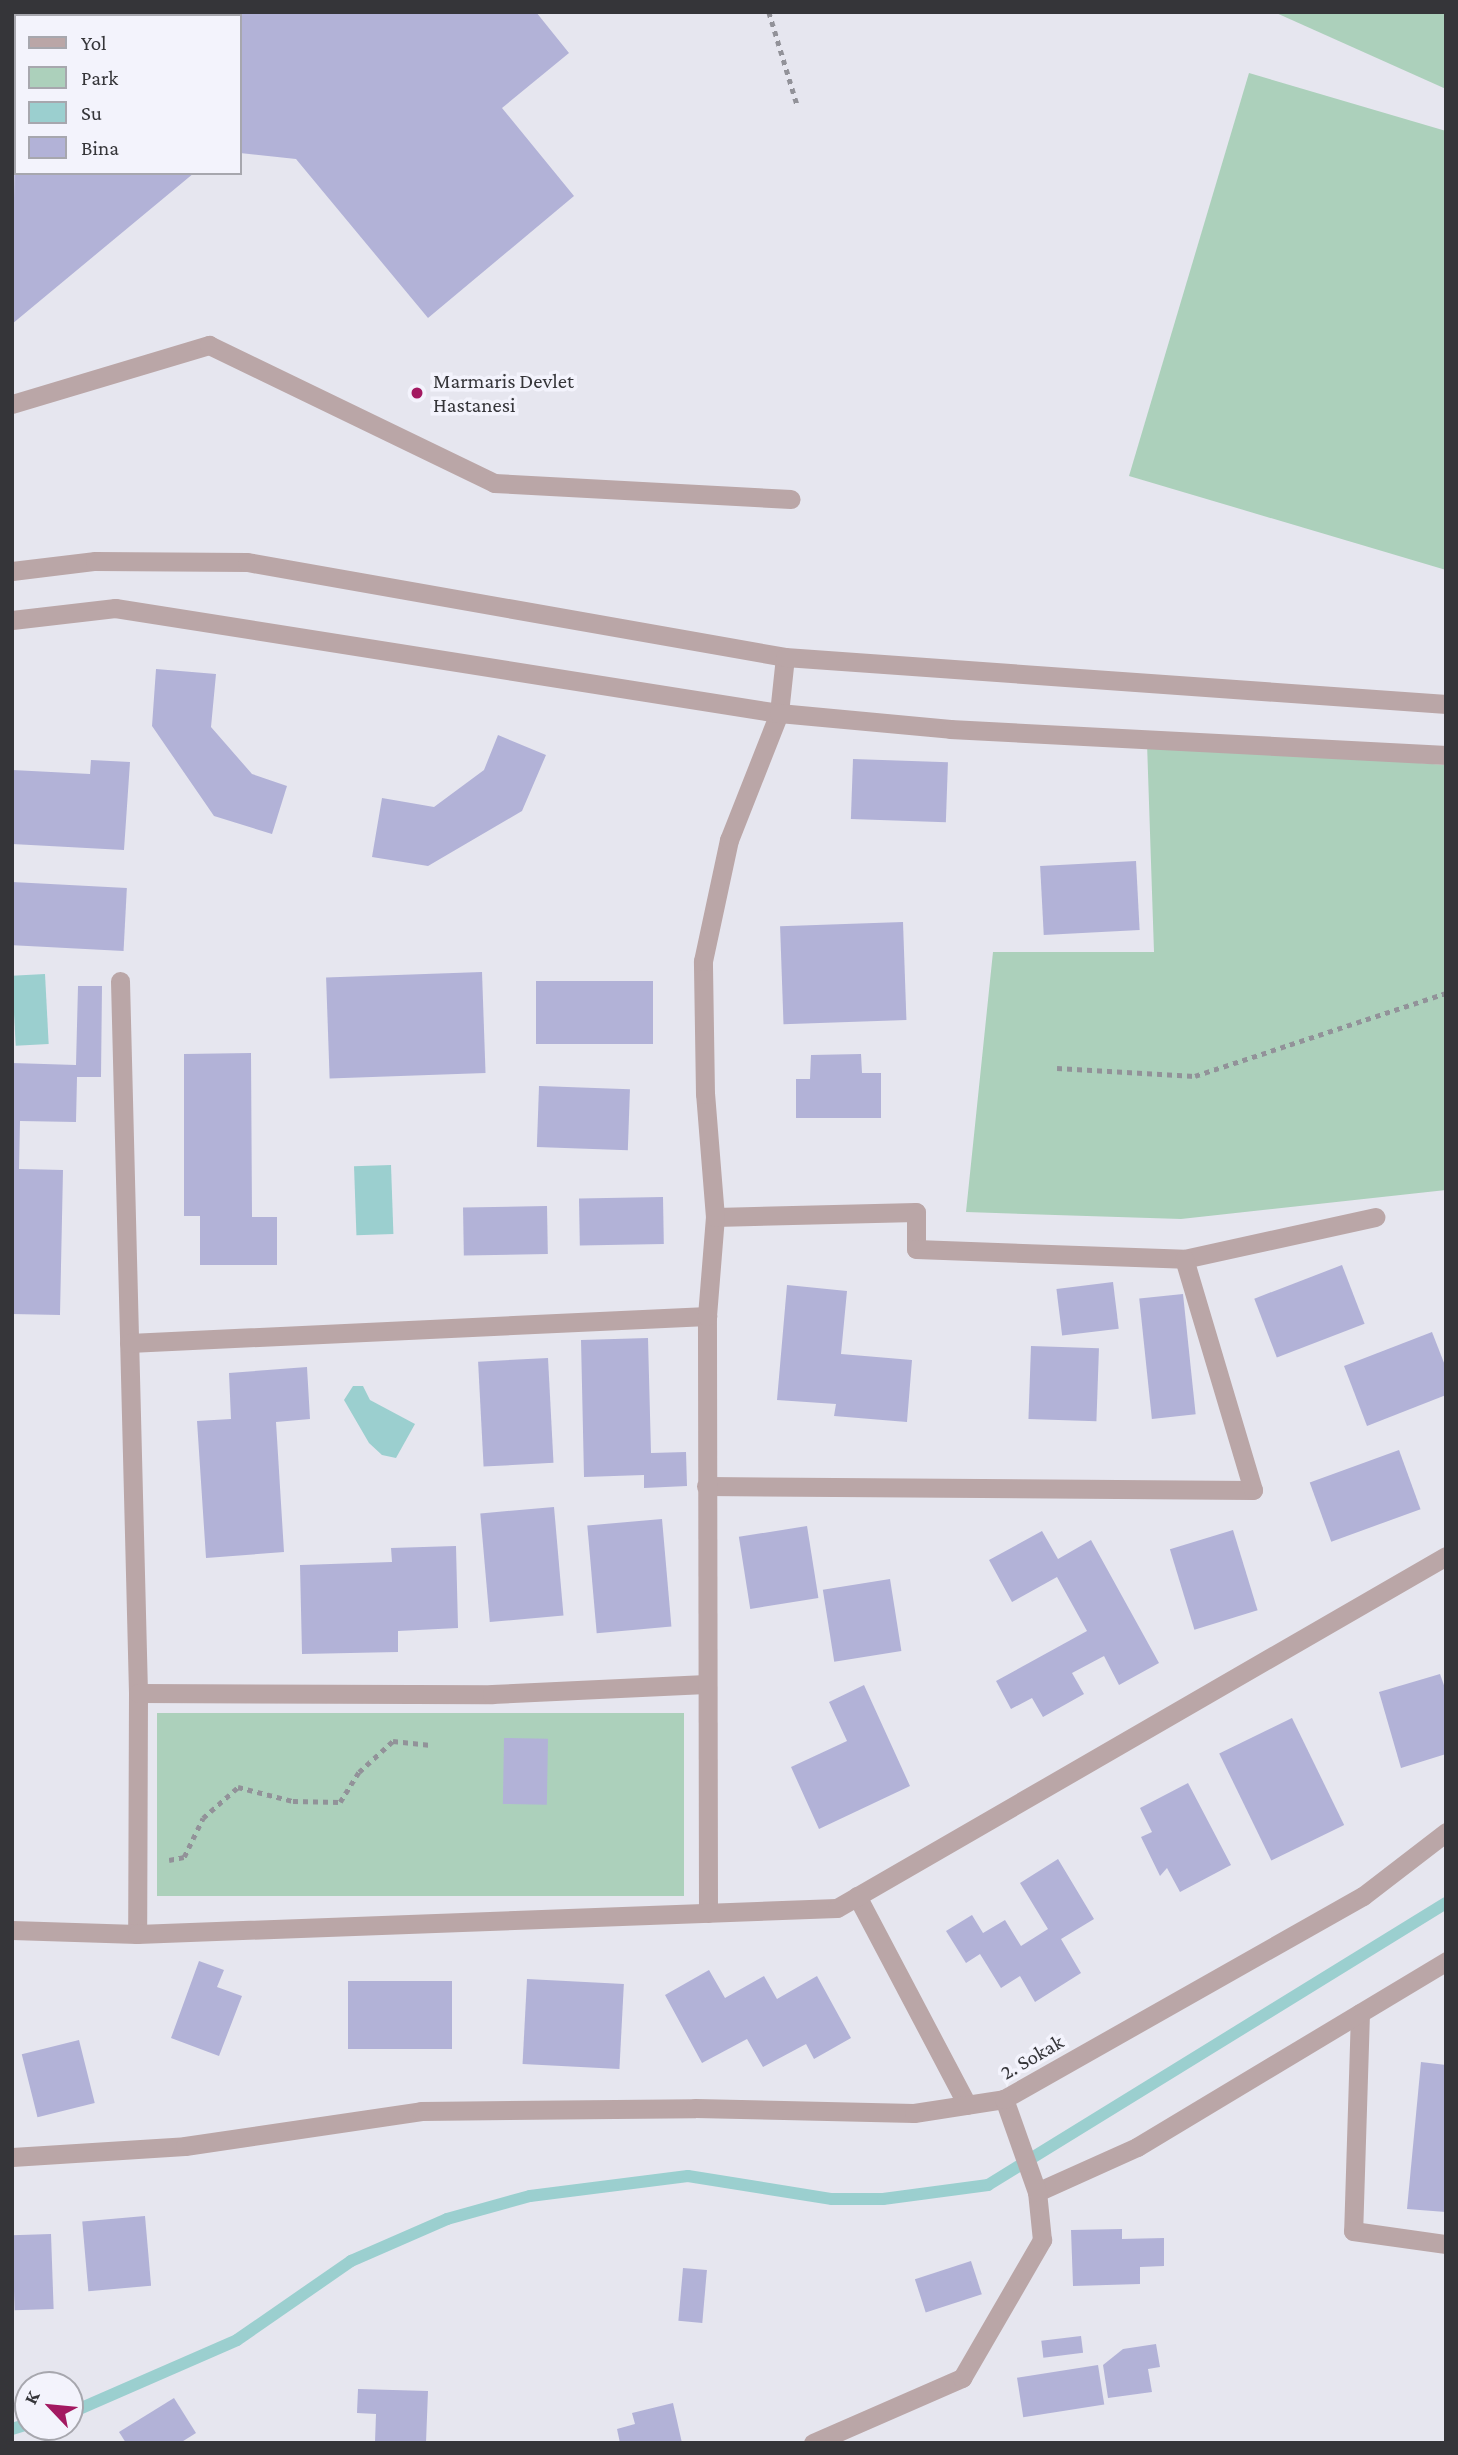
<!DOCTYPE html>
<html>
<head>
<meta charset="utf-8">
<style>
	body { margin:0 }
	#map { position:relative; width:1458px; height:2455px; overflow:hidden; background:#e6e6ef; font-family:"Crimson Pro",serif }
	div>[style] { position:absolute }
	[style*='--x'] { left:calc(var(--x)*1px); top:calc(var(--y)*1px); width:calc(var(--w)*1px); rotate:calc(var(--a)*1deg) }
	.green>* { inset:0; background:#acd0bb; transform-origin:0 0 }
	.water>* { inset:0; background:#9bcfcf; transform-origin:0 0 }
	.stream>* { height:12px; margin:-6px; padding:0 6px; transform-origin:6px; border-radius:6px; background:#9bcfcf }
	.building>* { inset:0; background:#b2b2d7; transform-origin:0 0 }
	.path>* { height:4.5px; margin-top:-2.25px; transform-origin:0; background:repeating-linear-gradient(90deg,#929299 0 5px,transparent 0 10px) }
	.service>* { height:19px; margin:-9.5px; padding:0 9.5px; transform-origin:9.5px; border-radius:9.5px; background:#baa6a7 }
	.minor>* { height:19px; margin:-9.5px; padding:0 9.5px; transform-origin:9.5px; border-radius:9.5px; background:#baa6a7 }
	.tertiary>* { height:19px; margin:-9.5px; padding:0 9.5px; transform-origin:9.5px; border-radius:9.5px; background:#baa6a7 }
	.dots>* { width:19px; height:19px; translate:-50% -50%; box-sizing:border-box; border:4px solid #f3f3fc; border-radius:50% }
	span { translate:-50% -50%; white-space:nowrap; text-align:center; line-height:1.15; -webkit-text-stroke:7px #f3f3fc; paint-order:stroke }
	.poi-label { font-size:21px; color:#353539 }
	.left { translate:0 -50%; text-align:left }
	.street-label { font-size:21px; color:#353539 }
	.frame { position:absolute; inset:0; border:14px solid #353539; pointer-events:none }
	.legend { position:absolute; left:14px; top:14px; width:228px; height:161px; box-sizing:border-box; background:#f3f3fc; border:2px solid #a7a7ae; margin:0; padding:9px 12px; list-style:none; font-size:21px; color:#353539 }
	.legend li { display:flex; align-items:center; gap:14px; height:35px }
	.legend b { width:35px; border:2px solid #a7a7ae }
	.north { position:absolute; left:14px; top:2371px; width:70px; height:70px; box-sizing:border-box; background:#f3f3fc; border:2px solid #a7a7ae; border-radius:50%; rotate:296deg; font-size:19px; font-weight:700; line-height:28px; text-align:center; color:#353539 }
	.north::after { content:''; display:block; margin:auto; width:24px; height:32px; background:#a31961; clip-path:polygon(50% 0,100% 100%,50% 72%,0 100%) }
</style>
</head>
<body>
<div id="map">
	<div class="green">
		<div style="clip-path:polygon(1274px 12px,1446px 12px,1446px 89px)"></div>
		<div style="clip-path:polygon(1249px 73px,1446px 131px,1446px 570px,1129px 476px)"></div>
		<div style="clip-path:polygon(1147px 743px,1446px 765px,1446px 1190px,1181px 1219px,966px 1212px,993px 952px,1154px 952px)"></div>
		<div style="left:684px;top:1713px;width:183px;height:527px;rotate:90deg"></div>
	</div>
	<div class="water">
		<div style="left:45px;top:974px;width:70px;height:33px;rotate:87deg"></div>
		<div style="left:391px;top:1165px;width:69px;height:37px;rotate:88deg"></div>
		<div style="clip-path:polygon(353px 1386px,363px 1386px,370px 1400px,415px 1424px,396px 1458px,382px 1455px,369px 1443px,344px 1400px)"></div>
	</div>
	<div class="stream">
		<div style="--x:70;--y:2413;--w:182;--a:-23.6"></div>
		<div style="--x:237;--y:2340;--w:139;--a:-34.7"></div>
		<div style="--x:351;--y:2261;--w:105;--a:-23.6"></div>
		<div style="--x:447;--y:2219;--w:86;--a:-15.5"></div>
		<div style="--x:530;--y:2196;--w:159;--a:-7.2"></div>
		<div style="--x:688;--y:2176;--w:146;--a:9.1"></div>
		<div style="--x:832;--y:2199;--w:51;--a:0"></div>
		<div style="--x:883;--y:2199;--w:106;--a:-7.6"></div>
		<div style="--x:988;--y:2185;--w:538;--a:-31.62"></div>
		<div style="--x:12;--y:2429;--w:17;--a:-17"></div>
	</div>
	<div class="building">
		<div style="clip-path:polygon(12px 12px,536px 12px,569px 53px,502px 108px,574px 196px,428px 318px,296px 159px,240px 153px,240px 16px,16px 16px,16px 31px)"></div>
		<div style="clip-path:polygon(16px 73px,16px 173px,194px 173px,12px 324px)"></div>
		<div style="clip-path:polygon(156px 669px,216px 674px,211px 727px,252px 774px,287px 786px,272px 834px,214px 816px,152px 726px)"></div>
		<div style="clip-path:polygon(498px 735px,546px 755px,522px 811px,428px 866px,372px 857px,382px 798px,434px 807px,484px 770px)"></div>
		<div style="left:853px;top:759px;width:95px;height:60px;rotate:2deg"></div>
		<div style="clip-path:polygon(91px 760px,130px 762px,124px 850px,12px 844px,12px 770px,90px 774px)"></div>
		<div style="left:1136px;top:861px;width:69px;height:96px;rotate:87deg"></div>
		<div style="left:12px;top:882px;width:115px;height:63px;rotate:3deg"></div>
		<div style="left:903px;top:922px;width:98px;height:123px;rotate:88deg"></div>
		<div style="left:482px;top:972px;width:101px;height:156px;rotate:88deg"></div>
		<div style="left:653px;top:981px;width:63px;height:117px;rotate:90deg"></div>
		<div style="clip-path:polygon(78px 986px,102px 986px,101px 1077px,77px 1077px,76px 1122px,20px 1121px,19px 1169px,63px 1170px,60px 1315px,12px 1314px,12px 1063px,76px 1065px)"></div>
		<div style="clip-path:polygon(251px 1053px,252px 1217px,277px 1217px,277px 1265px,200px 1265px,200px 1216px,184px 1216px,184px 1054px)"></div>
		<div style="clip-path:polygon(861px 1054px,862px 1073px,881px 1073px,881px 1118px,796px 1118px,796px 1079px,810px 1079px,811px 1055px)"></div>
		<div style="left:539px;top:1086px;width:91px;height:61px;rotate:2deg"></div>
		<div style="left:663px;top:1197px;width:47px;height:84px;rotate:89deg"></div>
		<div style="left:547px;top:1206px;width:48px;height:84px;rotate:89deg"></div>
		<div style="left:1342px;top:1265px;width:63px;height:94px;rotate:69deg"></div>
		<div style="left:1113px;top:1282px;width:47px;height:57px;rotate:83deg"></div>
		<div style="clip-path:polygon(787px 1285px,847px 1291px,841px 1354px,912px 1360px,907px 1422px,834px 1416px,836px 1404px,777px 1400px)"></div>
		<div style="left:1183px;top:1294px;width:121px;height:44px;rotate:84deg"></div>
		<div style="clip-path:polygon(1432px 1332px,1446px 1368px,1446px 1395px,1367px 1426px,1344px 1366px)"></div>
		<div style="clip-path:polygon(648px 1338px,651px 1453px,686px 1452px,687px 1486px,644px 1488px,644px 1475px,584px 1477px,581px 1340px)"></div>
		<div style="left:1031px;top:1346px;width:68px;height:73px;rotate:2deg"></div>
		<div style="left:548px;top:1358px;width:105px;height:70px;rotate:87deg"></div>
		<div style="clip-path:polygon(307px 1367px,310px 1419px,276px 1422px,284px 1552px,206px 1558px,197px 1421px,231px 1419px,229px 1373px)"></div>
		<div style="left:1399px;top:1450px;width:63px;height:95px;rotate:70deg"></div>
		<div style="left:554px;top:1507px;width:109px;height:74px;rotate:85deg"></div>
		<div style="left:662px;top:1519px;width:108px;height:75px;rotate:85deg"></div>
		<div style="left:807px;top:1526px;width:73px;height:69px;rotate:81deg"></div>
		<div style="left:1233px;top:1530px;width:84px;height:66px;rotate:73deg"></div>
		<div style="clip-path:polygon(1042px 1531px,1058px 1559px,1091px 1540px,1159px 1663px,1119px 1685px,1104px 1656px,1072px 1673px,1084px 1694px,1043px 1717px,1032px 1698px,1011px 1709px,996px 1681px,1087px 1631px,1057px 1577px,1012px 1602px,989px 1560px)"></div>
		<div style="clip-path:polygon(456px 1546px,458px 1628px,398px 1631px,398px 1652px,302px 1654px,300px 1565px,392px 1562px,391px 1548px)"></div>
		<div style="left:890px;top:1579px;width:73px;height:68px;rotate:81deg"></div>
		<div style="clip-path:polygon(1440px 1674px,1446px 1691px,1446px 1754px,1401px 1768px,1379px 1692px)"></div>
		<div style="clip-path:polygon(864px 1685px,910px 1786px,819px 1829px,791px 1767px,847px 1741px,829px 1702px)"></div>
		<div style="left:1292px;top:1718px;width:119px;height:81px;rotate:64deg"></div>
		<div style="left:504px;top:1738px;width:44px;height:66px;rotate:1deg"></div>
		<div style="clip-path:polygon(1188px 1783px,1231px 1865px,1180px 1892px,1167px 1868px,1160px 1876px,1141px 1837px,1152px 1832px,1140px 1808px)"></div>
		<div style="clip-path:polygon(1058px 1859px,1094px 1919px,1061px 1939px,1081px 1973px,1035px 2002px,1020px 1976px,1001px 1988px,980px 1954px,966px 1963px,946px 1931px,972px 1915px,983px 1933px,1005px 1920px,1021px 1946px,1048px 1929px,1020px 1883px)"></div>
		<div style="clip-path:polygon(199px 1961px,224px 1970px,217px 1987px,242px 1996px,219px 2056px,171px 2038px)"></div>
		<div style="clip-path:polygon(709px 1970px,725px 1998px,764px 1976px,777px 1999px,817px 1976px,851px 2038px,814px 2059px,806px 2044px,763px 2067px,747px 2039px,702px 2063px,665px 1995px)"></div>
		<div style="left:527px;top:1979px;width:97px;height:85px;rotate:3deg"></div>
		<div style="left:452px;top:1981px;width:68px;height:104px;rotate:90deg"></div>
		<div style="left:79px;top:2040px;width:65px;height:59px;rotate:76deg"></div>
		<div style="clip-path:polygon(1421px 2062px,1446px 2065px,1446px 2212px,1407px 2209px)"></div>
		<div style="left:145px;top:2216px;width:70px;height:63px;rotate:85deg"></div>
		<div style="clip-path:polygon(1122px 2229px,1122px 2239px,1164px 2238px,1164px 2266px,1140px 2267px,1140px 2284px,1073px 2286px,1071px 2230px)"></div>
		<div style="left:51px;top:2234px;width:75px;height:39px;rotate:88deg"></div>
		<div style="left:971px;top:2261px;width:35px;height:59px;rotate:72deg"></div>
		<div style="left:683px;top:2268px;width:24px;height:53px;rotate:5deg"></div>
		<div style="left:1081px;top:2336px;width:17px;height:40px;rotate:83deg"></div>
		<div style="clip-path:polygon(1156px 2344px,1160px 2367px,1148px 2369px,1152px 2392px,1108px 2398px,1103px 2365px,1123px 2349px)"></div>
		<div style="left:1098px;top:2365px;width:40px;height:82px;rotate:81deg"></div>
		<div style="clip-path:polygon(358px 2389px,428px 2391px,426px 2443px,375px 2442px,376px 2414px,357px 2413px)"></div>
		<div style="clip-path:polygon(174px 2398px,196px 2433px,180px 2443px,126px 2443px,119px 2432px)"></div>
		<div style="clip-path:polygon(673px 2403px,682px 2443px,620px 2443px,617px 2429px,635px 2424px,632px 2413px)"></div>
	</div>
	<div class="path">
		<div style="--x:769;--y:12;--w:96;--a:73.1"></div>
		<div style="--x:1057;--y:1068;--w:138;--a:3.3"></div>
		<div style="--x:1195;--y:1076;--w:264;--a:-18.3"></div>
		<div style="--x:169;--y:1860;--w:15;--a:-11"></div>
		<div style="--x:184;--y:1857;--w:43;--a:-64"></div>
		<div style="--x:203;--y:1818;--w:47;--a:-41.5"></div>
		<div style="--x:238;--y:1787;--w:57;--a:14.3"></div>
		<div style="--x:293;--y:1801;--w:47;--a:1.2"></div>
		<div style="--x:340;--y:1802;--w:36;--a:-58"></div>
		<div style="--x:359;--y:1772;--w:46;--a:-42.4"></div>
		<div style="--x:393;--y:1741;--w:38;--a:6"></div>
	</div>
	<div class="service">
		<div style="--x:12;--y:404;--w:206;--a:-16.7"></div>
		<div style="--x:209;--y:345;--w:317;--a:25.8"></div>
		<div style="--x:494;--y:483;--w:297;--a:3.1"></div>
	</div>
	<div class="minor">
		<div style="--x:120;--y:981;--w:712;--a:88.55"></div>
		<div style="--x:138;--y:1693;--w:241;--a:90.2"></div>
		<div style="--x:715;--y:1217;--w:201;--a:-1.4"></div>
		<div style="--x:916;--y:1212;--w:37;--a:90"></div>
		<div style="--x:916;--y:1249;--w:268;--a:2.1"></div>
		<div style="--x:1184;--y:1259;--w:196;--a:-12.4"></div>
		<div style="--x:129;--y:1343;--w:579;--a:-2.67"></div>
		<div style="--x:706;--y:1486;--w:547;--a:0.42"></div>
		<div style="--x:1253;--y:1490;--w:241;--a:-106.6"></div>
		<div style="--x:138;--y:1693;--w:354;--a:0.2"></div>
		<div style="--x:492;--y:1694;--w:214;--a:-2.7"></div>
		<div style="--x:857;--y:1896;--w:236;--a:62.2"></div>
		<div style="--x:708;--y:1913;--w:597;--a:-90.1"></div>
		<div style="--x:707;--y:1316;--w:99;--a:-85.4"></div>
		<div style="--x:715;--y:1217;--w:123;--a:-94.6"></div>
		<div style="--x:705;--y:1094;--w:133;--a:-90.9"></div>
		<div style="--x:703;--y:961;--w:124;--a:-77.9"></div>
		<div style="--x:729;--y:840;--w:136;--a:-68.5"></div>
		<div style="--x:779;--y:713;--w:56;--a:-83.9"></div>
		<div style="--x:12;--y:1930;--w:125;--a:1.8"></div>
		<div style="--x:137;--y:1934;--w:700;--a:-2.13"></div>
		<div style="--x:837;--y:1908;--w:703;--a:-30.03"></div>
		<div style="--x:1360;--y:2013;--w:218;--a:91.8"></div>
		<div style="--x:1353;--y:2231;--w:94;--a:8"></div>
		<div style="--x:12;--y:2157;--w:173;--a:-3.6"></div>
		<div style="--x:185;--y:2146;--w:239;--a:-8.4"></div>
		<div style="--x:421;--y:2111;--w:274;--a:-0.6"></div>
		<div style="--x:695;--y:2108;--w:219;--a:1.3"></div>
		<div style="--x:914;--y:2113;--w:91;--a:-8.8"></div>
		<div style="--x:1037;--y:2192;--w:110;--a:-24.2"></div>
		<div style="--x:1137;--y:2147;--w:361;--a:-31"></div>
		<div style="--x:813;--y:2443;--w:163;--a:-23.6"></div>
		<div style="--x:962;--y:2378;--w:160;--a:-59.9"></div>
		<div style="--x:1042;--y:2240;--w:48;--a:-95.9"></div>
		<div style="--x:1037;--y:2192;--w:99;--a:-109.5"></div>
		<div style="--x:1004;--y:2099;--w:412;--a:-29.5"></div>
		<div style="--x:1363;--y:1896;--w:105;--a:-37.6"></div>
	</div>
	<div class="tertiary">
		<div style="--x:12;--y:571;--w:84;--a:-6.9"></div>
		<div style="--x:95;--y:561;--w:152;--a:0.4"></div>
		<div style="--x:247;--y:562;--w:546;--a:10.01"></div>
		<div style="--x:785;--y:657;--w:663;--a:4.07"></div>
		<div style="--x:12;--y:620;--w:104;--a:-6.6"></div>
		<div style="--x:115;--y:608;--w:672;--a:8.99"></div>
		<div style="--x:779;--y:713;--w:172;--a:5.3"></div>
		<div style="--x:950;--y:729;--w:497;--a:3"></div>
	</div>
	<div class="dots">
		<div style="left:417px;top:393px;background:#a31961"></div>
	</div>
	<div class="poi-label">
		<span class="left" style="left:433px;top:393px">Marmaris Devlet<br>Hastanesi</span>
	</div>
	<div class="street-label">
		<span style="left:1032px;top:2057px;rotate:-30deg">2. Sokak</span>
	</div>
	<div class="frame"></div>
	<ul class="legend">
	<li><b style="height:9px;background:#baa6a7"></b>Yol</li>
	<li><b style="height:19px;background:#acd0bb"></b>Park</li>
	<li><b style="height:19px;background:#9bcfcf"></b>Su</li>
	<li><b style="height:19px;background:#b2b2d7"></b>Bina</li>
	</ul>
	<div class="north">K</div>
</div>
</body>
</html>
